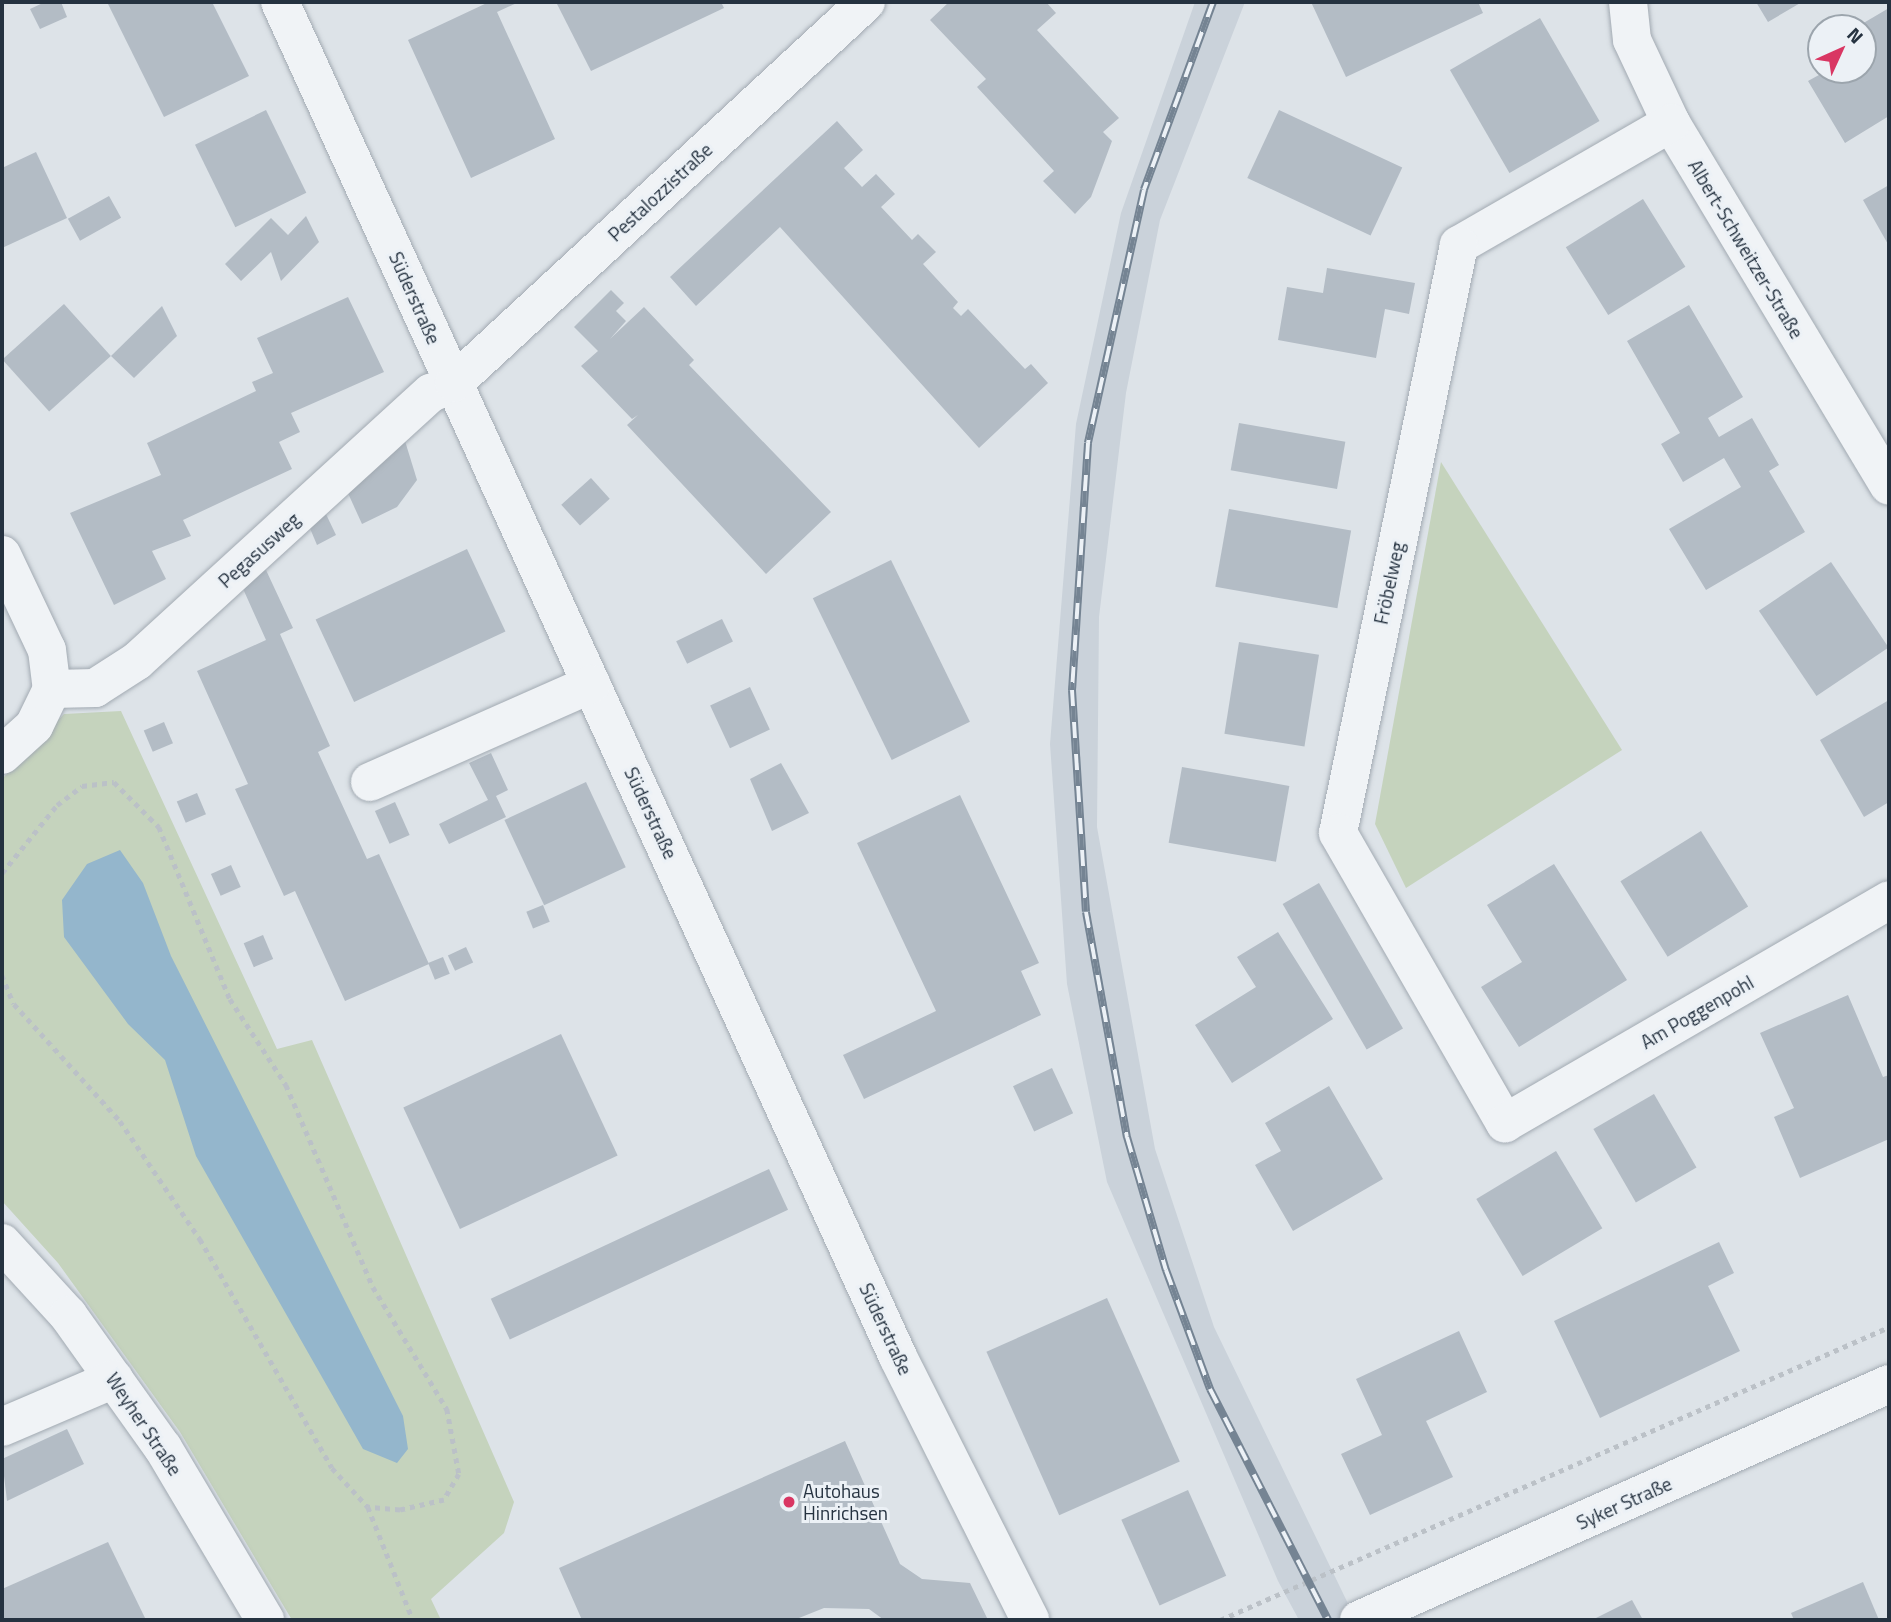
<!DOCTYPE html>
<html>
<head>
<meta charset="utf-8">
<style>
	body { margin:0 }
	#map { position:relative; width:1891px; height:1622px; overflow:hidden; background:#dde3e8; font-family:"Titillium Web",sans-serif }
	div>[style] { position:absolute }
	[style*='--x'] { left:calc(var(--x)*1px); top:calc(var(--y)*1px); width:calc(var(--w)*1px); rotate:calc(var(--a)*1deg) }
	.built>* { inset:0; background:#cad2da }
	.green>* { inset:0; background:#c5d3bd }
	.water>* { inset:0; background:#94b6cc }
	.building>* { inset:0; background:#b3bcc5; transform-origin:0 0 }
	.path>* { height:4.5px; margin-top:-2.25px; transform-origin:0; background:repeating-linear-gradient(90deg,#bbc1c7 0 5px,transparent 0 10px) }
	.roads { filter:drop-shadow(0 0 2px #a2aab2) drop-shadow(0 0 2px #a2aab2) }
	.minor>* { height:38px; margin:-19px; padding:0 19px; transform-origin:19px; border-radius:19px; background:#f0f3f6 }
	.rail>* { height:8px; margin-top:-4px; transform-origin:0; background:repeating-linear-gradient(90deg,#ecf1f6 0 16px,#758493 0 32px); box-sizing:border-box; border-block:2px solid #758493 }
	.dots>* { width:19px; height:19px; translate:-50% -50%; box-sizing:border-box; border:4px solid #ecf1f6; border-radius:50% }
	span { translate:-50% -50%; white-space:nowrap; text-align:center; line-height:1.15; -webkit-text-stroke:6px #ecf1f6; paint-order:stroke }
	.street-label { font-size:19px; color:#253240 }
	.poi-label { font-size:19px; color:#253240 }
	.left { translate:0 -50%; text-align:left }
	.frame { position:absolute; inset:0; border:4px solid #253240; pointer-events:none }
	.north { position:absolute; left:1807px; top:14px; width:70px; height:70px; box-sizing:border-box; background:#ecf1f6; border:2px solid #9ca5ad; border-radius:50%; rotate:45deg; font-size:19px; font-weight:700; line-height:28px; text-align:center; color:#253240 }
	.north::after { content:''; display:block; margin:auto; width:24px; height:32px; background:#d93663; clip-path:polygon(50% 0,100% 100%,50% 72%,0 100%) }
</style>
</head>
<body>
<div id="map">
	<div class="built">
		<div style="clip-path:polygon(1195px 2px,1245px 2px,1160px 220px,1126px 393px,1099px 617px,1097px 827px,1155px 1149px,1214px 1327px,1356px 1620px,1299px 1620px,1278px 1581px,1107px 1182px,1067px 984px,1050px 744px,1076px 424px,1121px 213px)"></div>
	</div>
	<div class="green">
		<div style="clip-path:polygon(1441px 462px,1622px 750px,1406px 888px,1375px 824px)"></div>
		<div style="clip-path:polygon(121px 711px,277px 1049px,312px 1040px,514px 1502px,504px 1533px,431px 1599px,441px 1620px,292px 1620px,180px 1432px,58px 1263px,2px 1201px,2px 779px,64px 714px)"></div>
	</div>
	<div class="water">
		<div style="clip-path:polygon(120px 850px,143px 883px,171px 956px,403px 1416px,408px 1449px,397px 1463px,363px 1449px,196px 1156px,165px 1060px,128px 1024px,64px 937px,62px 900px,87px 864px)"></div>
	</div>
	<div class="building">
		<div style="clip-path:polygon(45px 2px,61px 2px,67px 17px,40px 29px,30px 9px)"></div>
		<div style="clip-path:polygon(107px 2px,212px 2px,249px 76px,164px 117px)"></div>
		<div style="clip-path:polygon(489px 2px,519px 2px,497px 12px,555px 139px,471px 178px,408px 40px)"></div>
		<div style="clip-path:polygon(556px 2px,721px 2px,724px 8px,591px 71px)"></div>
		<div style="clip-path:polygon(949px 2px,1046px 2px,1056px 13px,1037px 30px,1119px 118px,1103px 132px,1112px 141px,1091px 197px,1075px 214px,1043px 181px,1054px 171px,977px 87px,986px 79px,930px 20px)"></div>
		<div style="clip-path:polygon(1311px 2px,1478px 2px,1483px 13px,1346px 77px)"></div>
		<div style="clip-path:polygon(1756px 2px,1802px 2px,1768px 22px)"></div>
		<div style="clip-path:polygon(1889px 8px,1889px 116px,1845px 143px,1808px 81px,1828px 70px,1863px 70px,1863px 28px,1855px 28px)"></div>
		<div style="left:1540px;top:18px;width:119px;height:104px;rotate:60deg"></div>
		<div style="left:266px;top:110px;width:92px;height:79px;rotate:64deg"></div>
		<div style="left:1279px;top:110px;width:136px;height:75px;rotate:25deg"></div>
		<div style="clip-path:polygon(837px 121px,863px 150px,844px 168px,862px 187px,876px 174px,895px 194px,881px 207px,912px 240px,918px 234px,936px 252px,923px 264px,958px 302px,953px 308px,961px 316px,968px 309px,1025px 369px,1031px 364px,1048px 383px,979px 448px,780px 227px,696px 306px,670px 277px)"></div>
		<div style="clip-path:polygon(36px 152px,67px 218px,2px 248px,2px 168px)"></div>
		<div style="clip-path:polygon(1889px 185px,1889px 246px,1863px 200px)"></div>
		<div style="left:109px;top:196px;width:25px;height:47px;rotate:61deg"></div>
		<div style="left:1643px;top:199px;width:80px;height:91px;rotate:58deg"></div>
		<div style="clip-path:polygon(306px 216px,319px 242px,281px 281px,271px 252px,241px 281px,225px 264px,271px 218px,288px 235px)"></div>
		<div style="clip-path:polygon(1327px 268px,1415px 283px,1409px 314px,1385px 309px,1376px 358px,1278px 340px,1287px 287px,1323px 293px)"></div>
		<div style="clip-path:polygon(611px 290px,624px 303px,616px 311px,626px 321px,610px 339px,644px 307px,694px 360px,689px 365px,831px 512px,766px 574px,627px 425px,638px 415px,632px 419px,581px 366px,598px 351px,574px 327px)"></div>
		<div style="clip-path:polygon(348px 297px,384px 372px,291px 413px,300px 432px,279px 442px,292px 469px,183px 520px,191px 536px,152px 551px,166px 579px,114px 605px,70px 513px,161px 475px,147px 443px,256px 391px,252px 382px,273px 373px,257px 338px)"></div>
		<div style="left:64px;top:304px;width:70px;height:83px;rotate:48deg"></div>
		<div style="clip-path:polygon(1689px 305px,1743px 397px,1708px 418px,1719px 437px,1752px 418px,1779px 465px,1769px 471px,1805px 532px,1706px 590px,1669px 529px,1741px 487px,1724px 458px,1683px 482px,1661px 444px,1680px 433px,1627px 341px)"></div>
		<div style="clip-path:polygon(162px 306px,177px 336px,134px 378px,111px 356px)"></div>
		<div style="left:1239px;top:423px;width:108px;height:48px;rotate:10deg"></div>
		<div style="clip-path:polygon(405px 441px,417px 480px,397px 507px,362px 524px,347px 491px)"></div>
		<div style="left:591px;top:478px;width:28px;height:40px;rotate:48deg"></div>
		<div style="left:1229px;top:509px;width:124px;height:79px;rotate:10deg"></div>
		<div style="clip-path:polygon(324px 510px,336px 535px,317px 545px,309px 526px)"></div>
		<div style="left:467px;top:549px;width:91px;height:167px;rotate:65deg"></div>
		<div style="left:891px;top:560px;width:180px;height:87px;rotate:64deg"></div>
		<div style="left:1831px;top:562px;width:103px;height:87px;rotate:56deg"></div>
		<div style="clip-path:polygon(266px 570px,293px 628px,280px 634px,330px 746px,318px 752px,367px 859px,379px 854px,429px 964px,345px 1001px,295px 891px,284px 896px,235px 789px,248px 784px,197px 671px,266px 640px,240px 582px)"></div>
		<div style="left:722px;top:619px;width:25px;height:51px;rotate:64deg"></div>
		<div style="left:1239px;top:642px;width:81px;height:93px;rotate:9deg"></div>
		<div style="left:750px;top:687px;width:47px;height:44px;rotate:65deg"></div>
		<div style="clip-path:polygon(1889px 700px,1889px 802px,1864px 817px,1820px 740px)"></div>
		<div style="left:164px;top:722px;width:23px;height:22px;rotate:67deg"></div>
		<div style="clip-path:polygon(491px 753px,508px 790px,496px 796px,506px 817px,449px 844px,439px 824px,488px 800px,469px 763px)"></div>
		<div style="clip-path:polygon(781px 763px,809px 813px,772px 831px,750px 779px)"></div>
		<div style="left:1182px;top:767px;width:109px;height:77px;rotate:10deg"></div>
		<div style="left:586px;top:782px;width:94px;height:90px;rotate:65deg"></div>
		<div style="left:197px;top:793px;width:23px;height:22px;rotate:67deg"></div>
		<div style="clip-path:polygon(960px 795px,1039px 963px,1021px 971px,1041px 1015px,864px 1099px,843px 1055px,936px 1011px,857px 843px)"></div>
		<div style="left:395px;top:802px;width:36px;height:22px;rotate:66deg"></div>
		<div style="left:1701px;top:831px;width:89px;height:95px;rotate:58deg"></div>
		<div style="clip-path:polygon(1554px 864px,1627px 980px,1519px 1047px,1481px 987px,1522px 962px,1487px 905px)"></div>
		<div style="left:231px;top:865px;width:24px;height:22px;rotate:66deg"></div>
		<div style="left:1319px;top:883px;width:168px;height:42px;rotate:60deg"></div>
		<div style="left:543px;top:905px;width:18px;height:18px;rotate:68deg"></div>
		<div style="clip-path:polygon(1278px 932px,1333px 1019px,1232px 1083px,1195px 1025px,1256px 987px,1237px 957px)"></div>
		<div style="left:263px;top:935px;width:26px;height:21px;rotate:67deg"></div>
		<div style="left:466px;top:947px;width:17px;height:20px;rotate:65deg"></div>
		<div style="left:443px;top:957px;width:18px;height:16px;rotate:68deg"></div>
		<div style="clip-path:polygon(1848px 995px,1883px 1077px,1889px 1075px,1889px 1139px,1800px 1178px,1774px 1117px,1794px 1108px,1760px 1033px)"></div>
		<div style="left:561px;top:1034px;width:134px;height:174px;rotate:65deg"></div>
		<div style="left:1052px;top:1068px;width:50px;height:43px;rotate:65deg"></div>
		<div style="clip-path:polygon(1329px 1086px,1383px 1179px,1293px 1231px,1255px 1165px,1281px 1151px,1265px 1123px)"></div>
		<div style="left:1654px;top:1094px;width:85px;height:70px;rotate:60deg"></div>
		<div style="left:1556px;top:1151px;width:90px;height:93px;rotate:59deg"></div>
		<div style="left:769px;top:1169px;width:45px;height:307px;rotate:65deg"></div>
		<div style="clip-path:polygon(1719px 1242px,1734px 1273px,1708px 1286px,1740px 1351px,1600px 1418px,1554px 1321px)"></div>
		<div style="left:1107px;top:1298px;width:179px;height:132px;rotate:66deg"></div>
		<div style="clip-path:polygon(1459px 1331px,1487px 1392px,1426px 1421px,1453px 1477px,1370px 1515px,1341px 1454px,1382px 1435px,1356px 1379px)"></div>
		<div style="clip-path:polygon(67px 1429px,84px 1464px,7px 1501px,2px 1459px)"></div>
		<div style="clip-path:polygon(845px 1441px,900px 1564px,922px 1579px,970px 1583px,988px 1620px,884px 1620px,869px 1609px,824px 1608px,794px 1620px,582px 1620px,559px 1568px)"></div>
		<div style="left:1188px;top:1490px;width:94px;height:73px;rotate:66deg"></div>
		<div style="clip-path:polygon(108px 1542px,146px 1620px,2px 1620px,2px 1589px)"></div>
		<div style="clip-path:polygon(1863px 1582px,1879px 1620px,1794px 1620px,1791px 1613px)"></div>
		<div style="clip-path:polygon(1632px 1600px,1643px 1620px,1592px 1620px)"></div>
	</div>
	<div class="path">
		<div style="--x:2;--y:873;--w:87;--a:-51"></div>
		<div style="--x:57;--y:805;--w:31;--a:-37"></div>
		<div style="--x:82;--y:786;--w:32;--a:-7"></div>
		<div style="--x:114;--y:782;--w:64;--a:45"></div>
		<div style="--x:159;--y:827;--w:186;--a:67.6"></div>
		<div style="--x:230;--y:999;--w:103;--a:56.9"></div>
		<div style="--x:286;--y:1085;--w:220;--a:66.7"></div>
		<div style="--x:373;--y:1287;--w:143;--a:58.8"></div>
		<div style="--x:447;--y:1409;--w:66;--a:79.5"></div>
		<div style="--x:459;--y:1474;--w:30;--a:120"></div>
		<div style="--x:444;--y:1500;--w:45;--a:167.2"></div>
		<div style="--x:400;--y:1510;--w:32;--a:-175"></div>
		<div style="--x:2;--y:975;--w:31;--a:68"></div>
		<div style="--x:14;--y:1004;--w:158;--a:47.8"></div>
		<div style="--x:120;--y:1121;--w:143;--a:55.9"></div>
		<div style="--x:200;--y:1239;--w:264;--a:60"></div>
		<div style="--x:332;--y:1468;--w:53;--a:47.3"></div>
		<div style="--x:368;--y:1507;--w:122;--a:68.3"></div>
		<div style="--x:1220;--y:1620;--w:730;--a:-23.65"></div>
	</div>
	<div class="roads">
		<div class="minor">
			<div style="--x:280;--y:2;--w:1489;--a:65.48"></div>
			<div style="--x:898;--y:1357;--w:294;--a:63.3"></div>
			<div style="--x:1628;--y:2;--w:38;--a:84"></div>
			<div style="--x:1632;--y:40;--w:92;--a:64.8"></div>
			<div style="--x:1671;--y:123;--w:423;--a:59"></div>
			<div style="--x:1671;--y:123;--w:245;--a:150.1"></div>
			<div style="--x:1459;--y:245;--w:600;--a:101.63"></div>
			<div style="--x:1338;--y:833;--w:335;--a:60.1"></div>
			<div style="--x:1505;--y:1123;--w:444;--a:-30.1"></div>
			<div style="--x:2;--y:555;--w:105;--a:64.7"></div>
			<div style="--x:47;--y:650;--w:39;--a:83"></div>
			<div style="--x:52;--y:689;--w:41;--a:115.9"></div>
			<div style="--x:34;--y:726;--w:43;--a:137.8"></div>
			<div style="--x:52;--y:689;--w:43;--a:-1.3"></div>
			<div style="--x:95;--y:688;--w:50;--a:-32.7"></div>
			<div style="--x:137;--y:661;--w:398;--a:-42.4"></div>
			<div style="--x:431;--y:393;--w:25;--a:-23"></div>
			<div style="--x:454;--y:383;--w:561;--a:-42.76"></div>
			<div style="--x:370;--y:782;--w:242;--a:-23.9"></div>
			<div style="--x:2;--y:1243;--w:98;--a:47.5"></div>
			<div style="--x:68;--y:1315;--w:163;--a:54.5"></div>
			<div style="--x:163;--y:1448;--w:200;--a:59.3"></div>
			<div style="--x:2;--y:1427;--w:122;--a:-23.2"></div>
			<div style="--x:1359;--y:1620;--w:580;--a:-24"></div>
		</div>
	</div>
	<div class="rail">
		<div style="--x:1213;--y:2;--w:200;--a:110.2"></div>
		<div style="--x:1144;--y:190;--w:259;--a:102.5"></div>
		<div style="--x:1088;--y:443;--w:248;--a:93.7"></div>
		<div style="--x:1072;--y:690;--w:222;--a:86.4"></div>
		<div style="--x:1086;--y:912;--w:229;--a:79.7"></div>
		<div style="--x:1127;--y:1137;--w:139;--a:73.7"></div>
		<div style="--x:1166;--y:1270;--w:127;--a:69.7"></div>
		<div style="--x:1210;--y:1389;--w:259;--a:62.9"></div>
	</div>
	<div class="dots">
		<div style="left:789px;top:1502px;background:#d93663"></div>
	</div>
	<div class="street-label">
		<span style="left:660px;top:192px;rotate:-43deg">Pestalozzistraße</span>
		<span style="left:1746px;top:249px;rotate:59deg">Albert-Schweitzer-Straße</span>
		<span style="left:415px;top:298px;rotate:66deg">Süderstraße</span>
		<span style="left:259px;top:550px;rotate:-42deg">Pegasusweg</span>
		<span style="left:1389px;top:583px;rotate:-78deg">Fröbelweg</span>
		<span style="left:651px;top:813px;rotate:65deg">Süderstraße</span>
		<span style="left:1697px;top:1012px;rotate:-30deg">Am Poggenpohl</span>
		<span style="left:886px;top:1329px;rotate:65deg">Süderstraße</span>
		<span style="left:144px;top:1424px;rotate:56deg">Weyher Straße</span>
		<span style="left:1624px;top:1503px;rotate:-24deg">Syker Straße</span>
	</div>
	<div class="poi-label">
		<span class="left" style="left:803px;top:1502px">Autohaus<br>Hinrichsen</span>
	</div>
	<div class="frame"></div>
	<div class="north">N</div>
</div>
</body>
</html>
